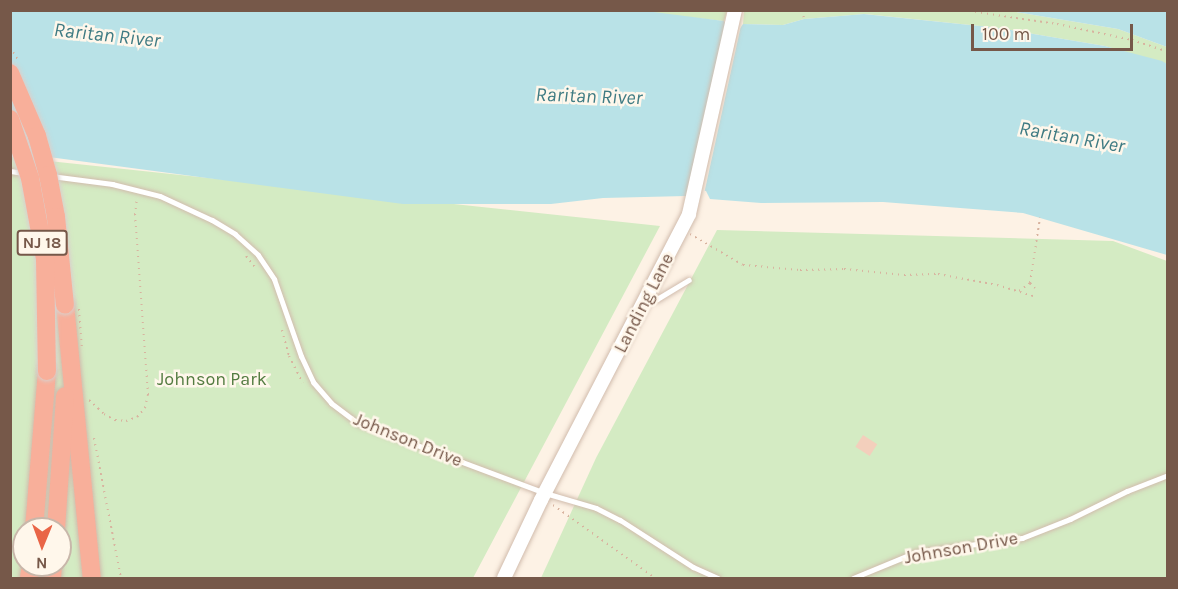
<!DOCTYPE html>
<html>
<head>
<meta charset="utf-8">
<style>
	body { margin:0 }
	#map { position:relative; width:1178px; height:589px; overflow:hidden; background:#fdf2e5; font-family:Karla,sans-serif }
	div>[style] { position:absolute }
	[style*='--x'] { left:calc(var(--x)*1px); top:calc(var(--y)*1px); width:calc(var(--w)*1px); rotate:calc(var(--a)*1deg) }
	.green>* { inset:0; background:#d4ebc3 }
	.water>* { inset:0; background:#b9e2e7 }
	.pier>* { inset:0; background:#fdf2e5 }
	.building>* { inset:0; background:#f3cfbc; transform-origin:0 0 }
	.path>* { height:2px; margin-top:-1px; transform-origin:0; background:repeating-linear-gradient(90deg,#d8b39f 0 1.5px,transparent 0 6px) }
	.roads { filter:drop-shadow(0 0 2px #d1bcad) drop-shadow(0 0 2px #d1bcad) }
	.lane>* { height:5px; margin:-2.5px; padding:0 2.5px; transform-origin:2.5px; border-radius:2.5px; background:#fff }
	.secondary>* { height:14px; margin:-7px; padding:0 7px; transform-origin:7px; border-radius:7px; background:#fff }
	.highway>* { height:18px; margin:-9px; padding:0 9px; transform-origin:9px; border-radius:9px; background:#f8af9a }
	.path-bridge>* { height:2px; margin-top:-1px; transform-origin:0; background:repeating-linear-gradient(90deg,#d8b39f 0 1.5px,transparent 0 6px) }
	.bridges { filter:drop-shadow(0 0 2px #d9d0cc) drop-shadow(0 0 2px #d9d0cc) }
	.highway-bridge>* { height:18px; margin:-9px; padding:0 9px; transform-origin:9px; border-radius:9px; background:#f8af9a }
	span { translate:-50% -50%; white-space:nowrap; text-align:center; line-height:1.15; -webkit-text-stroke:5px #fff7eb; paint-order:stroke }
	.shield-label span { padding:2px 4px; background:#fff7eb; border:2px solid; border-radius:4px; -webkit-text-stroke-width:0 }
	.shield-label { font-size:16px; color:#765849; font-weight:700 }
	.street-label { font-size:18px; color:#765849 }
	.park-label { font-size:18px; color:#547c41 }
	.water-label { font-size:20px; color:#3f7b83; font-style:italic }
	.frame { position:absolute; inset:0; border:12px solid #765849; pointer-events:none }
	.north { position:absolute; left:12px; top:517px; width:60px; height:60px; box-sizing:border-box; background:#fff7eb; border:2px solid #c8b7aa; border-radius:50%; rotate:181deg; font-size:16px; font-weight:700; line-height:24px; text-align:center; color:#765849 }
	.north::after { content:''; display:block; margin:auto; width:21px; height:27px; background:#e96547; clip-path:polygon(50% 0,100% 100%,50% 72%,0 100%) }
	.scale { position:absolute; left:971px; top:24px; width:162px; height:27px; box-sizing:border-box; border:3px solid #765849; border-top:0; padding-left:8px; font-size:18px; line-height:21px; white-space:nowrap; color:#765849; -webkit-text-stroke:4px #fff7eb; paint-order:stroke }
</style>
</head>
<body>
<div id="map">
	<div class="green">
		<div style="clip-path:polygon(630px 11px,727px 11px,724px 21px)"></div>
		<div style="clip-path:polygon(744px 11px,1010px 11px,1118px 29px,1167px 47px,1167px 64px,1105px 46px,999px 28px,865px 14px,804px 19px,783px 25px,743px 24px)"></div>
		<div style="clip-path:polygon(evenodd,11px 157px,660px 226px,473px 578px,11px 578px,11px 157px,24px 529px,60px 529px,60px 565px,24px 565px,24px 529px)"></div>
		<div style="clip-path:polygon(717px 230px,1113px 241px,1167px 261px,1167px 578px,541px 578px,596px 458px)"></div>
	</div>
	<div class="water">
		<div style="clip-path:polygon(638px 10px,724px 21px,727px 28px,739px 30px,743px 24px,783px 25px,804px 19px,864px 14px,999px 28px,1105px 46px,1162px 61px,1167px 64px,1167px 255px,1023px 213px,883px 202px,761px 203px,710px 199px,706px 191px,688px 188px,686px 196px,603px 198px,551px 204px,403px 204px,11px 152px,11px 11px)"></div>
		<div style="clip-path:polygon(1010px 11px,1167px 11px,1167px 47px,1118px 29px)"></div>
	</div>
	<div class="pier">
		<div style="clip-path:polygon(742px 21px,704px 194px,689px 191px,738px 26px)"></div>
	</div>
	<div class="building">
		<div style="left:863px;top:435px;width:17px;height:14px;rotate:33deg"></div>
	</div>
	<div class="path">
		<div style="--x:803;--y:10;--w:9;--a:84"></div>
		<div style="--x:963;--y:10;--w:95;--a:8.5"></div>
		<div style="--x:1057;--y:24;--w:77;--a:12"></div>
		<div style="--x:1132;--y:40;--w:38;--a:18"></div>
		<div style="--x:690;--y:234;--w:61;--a:30.3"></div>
		<div style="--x:743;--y:265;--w:57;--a:5"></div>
		<div style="--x:800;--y:270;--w:44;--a:-1.3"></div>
		<div style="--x:844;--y:269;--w:60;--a:5.7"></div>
		<div style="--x:904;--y:275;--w:34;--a:-2"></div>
		<div style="--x:938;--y:274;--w:60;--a:10.6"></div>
		<div style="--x:997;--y:285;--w:38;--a:17"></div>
		<div style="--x:246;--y:256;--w:14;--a:51"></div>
		<div style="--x:1030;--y:283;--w:7;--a:45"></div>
		<div style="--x:1019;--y:291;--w:14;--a:-36"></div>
		<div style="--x:1030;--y:283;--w:66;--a:-81.3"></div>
		<div style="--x:282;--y:330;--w:27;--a:75"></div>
		<div style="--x:289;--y:356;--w:30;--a:63"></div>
		<div style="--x:89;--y:400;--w:21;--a:43"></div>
		<div style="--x:104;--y:414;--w:13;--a:29"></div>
		<div style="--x:115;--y:420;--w:11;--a:5"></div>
		<div style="--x:126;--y:421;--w:12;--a:-20"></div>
		<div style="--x:137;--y:417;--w:12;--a:-48"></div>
		<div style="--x:145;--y:408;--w:13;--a:-77"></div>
		<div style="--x:148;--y:395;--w:180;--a:-94.1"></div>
		<div style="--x:135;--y:215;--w:17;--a:-83"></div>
		<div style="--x:94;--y:438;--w:143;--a:79.1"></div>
		<div style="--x:553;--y:505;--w:125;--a:35.6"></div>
	</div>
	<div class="roads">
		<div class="lane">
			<div style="--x:10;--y:171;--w:14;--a:8"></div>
			<div style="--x:51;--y:176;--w:62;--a:7.5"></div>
			<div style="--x:112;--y:184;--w:49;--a:14"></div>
			<div style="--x:160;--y:196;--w:57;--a:24.8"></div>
			<div style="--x:212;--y:220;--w:27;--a:31"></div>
			<div style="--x:235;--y:234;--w:31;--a:42"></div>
			<div style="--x:258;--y:255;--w:29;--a:56"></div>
			<div style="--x:274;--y:279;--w:82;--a:70.7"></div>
			<div style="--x:301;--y:356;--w:29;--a:65"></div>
			<div style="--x:313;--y:382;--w:28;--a:49"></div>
			<div style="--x:331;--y:403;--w:34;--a:37"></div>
			<div style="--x:358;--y:423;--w:200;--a:20.5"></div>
			<div style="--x:545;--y:493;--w:53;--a:16.4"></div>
			<div style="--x:596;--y:508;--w:27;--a:27"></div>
			<div style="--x:620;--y:520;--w:87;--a:32.8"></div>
			<div style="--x:693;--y:567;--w:27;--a:24"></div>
			<div style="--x:647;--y:300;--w:10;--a:-6"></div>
			<div style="--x:657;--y:299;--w:37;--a:-31"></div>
			<div style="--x:853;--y:578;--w:68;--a:-22.4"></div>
			<div style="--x:916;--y:552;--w:107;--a:-7.5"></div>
			<div style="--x:1022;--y:538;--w:52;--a:-21.6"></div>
			<div style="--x:1070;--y:519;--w:64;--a:-26.2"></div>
			<div style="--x:1127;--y:491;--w:44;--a:-21.3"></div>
		</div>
		<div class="secondary">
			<div style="--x:504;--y:578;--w:86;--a:-64.6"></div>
			<div style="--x:541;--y:500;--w:322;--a:-62.6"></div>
			<div style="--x:689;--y:214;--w:209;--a:-77.3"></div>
		</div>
		<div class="highway">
			<div style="--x:65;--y:305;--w:274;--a:84.4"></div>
			<div style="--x:34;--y:529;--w:159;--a:-85.3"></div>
			<div style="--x:56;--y:529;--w:133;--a:-86.1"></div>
			<div style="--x:29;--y:578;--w:13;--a:-81"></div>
			<div style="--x:52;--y:578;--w:13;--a:-86"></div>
		</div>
	</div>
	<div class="path-bridge">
		<div style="--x:10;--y:47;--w:15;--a:58"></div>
		<div style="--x:79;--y:309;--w:40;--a:85.7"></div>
	</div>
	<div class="bridges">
		<div class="highway-bridge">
			<div style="--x:10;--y:73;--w:69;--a:66.8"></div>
			<div style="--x:37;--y:136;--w:41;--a:74.2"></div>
			<div style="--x:48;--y:175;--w:43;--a:79.2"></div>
			<div style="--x:56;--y:217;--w:88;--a:84.2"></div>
			<div style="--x:10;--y:119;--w:62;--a:71.3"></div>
			<div style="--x:30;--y:178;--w:82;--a:79.5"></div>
			<div style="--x:45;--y:259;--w:112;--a:89"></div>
		</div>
	</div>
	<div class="shield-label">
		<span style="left:42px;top:243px">NJ 18</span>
	</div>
	<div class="street-label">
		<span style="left:644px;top:303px;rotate:-63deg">Landing Lane</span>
		<span style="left:408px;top:440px;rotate:22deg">Johnson Drive</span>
		<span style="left:961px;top:548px;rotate:-10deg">Johnson Drive</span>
	</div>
	<div class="park-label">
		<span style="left:212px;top:379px">Johnson Park</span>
	</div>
	<div class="water-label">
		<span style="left:107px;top:35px;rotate:6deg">Raritan River</span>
		<span style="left:589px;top:96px;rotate:2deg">Raritan River</span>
		<span style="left:1072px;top:137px;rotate:10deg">Raritan River</span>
	</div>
	<div class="frame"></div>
	<div class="north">N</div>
	<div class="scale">100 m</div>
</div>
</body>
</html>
